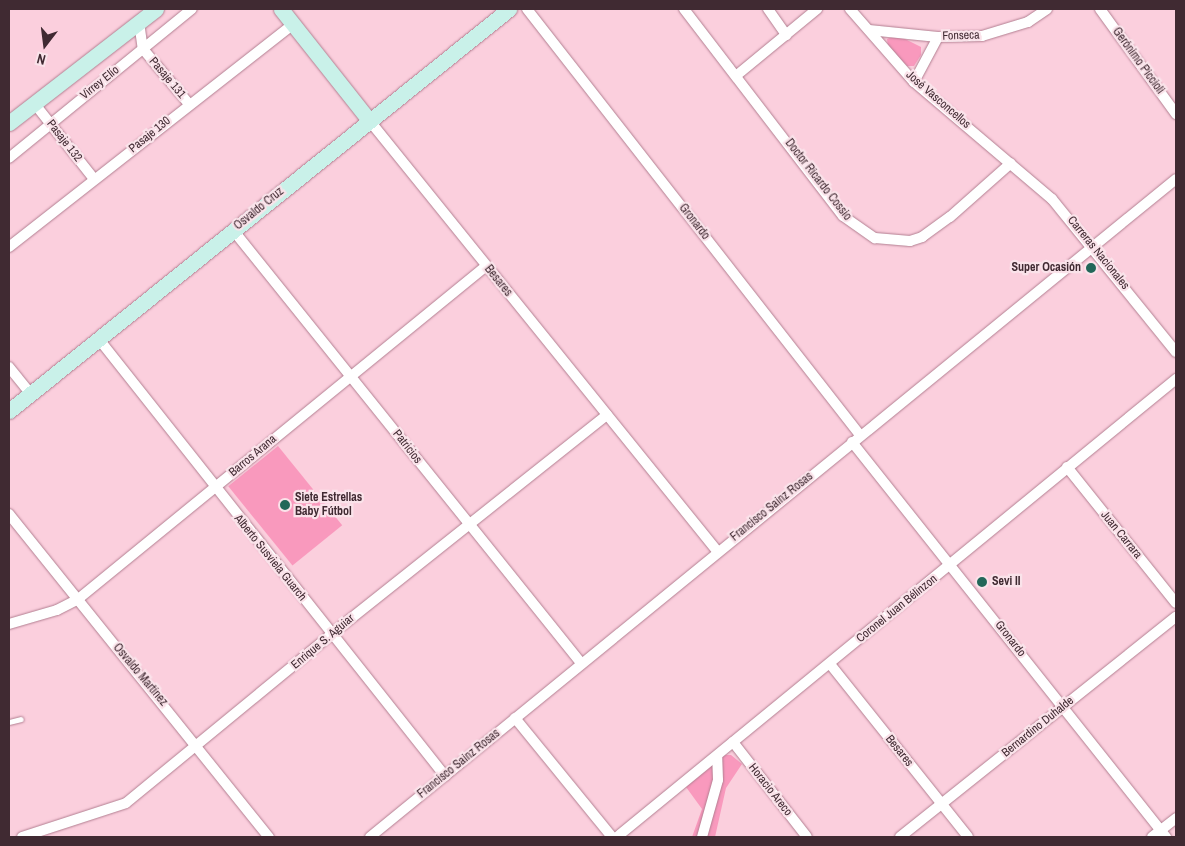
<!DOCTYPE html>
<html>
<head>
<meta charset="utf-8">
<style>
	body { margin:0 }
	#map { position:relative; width:1185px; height:846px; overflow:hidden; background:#fbcfdd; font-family:"Archivo Narrow",sans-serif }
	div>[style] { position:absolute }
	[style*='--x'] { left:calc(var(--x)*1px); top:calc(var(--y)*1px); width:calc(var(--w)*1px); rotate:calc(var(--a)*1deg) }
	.green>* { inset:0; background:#f999bd; transform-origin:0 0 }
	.roads { filter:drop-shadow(0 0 1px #b27f91) drop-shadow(0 0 1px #b27f91) }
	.lane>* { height:5px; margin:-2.5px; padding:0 2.5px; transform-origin:2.5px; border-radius:2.5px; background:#fff }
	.street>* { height:10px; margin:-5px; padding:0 5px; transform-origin:5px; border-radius:5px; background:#fff }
	.secondary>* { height:15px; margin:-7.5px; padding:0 7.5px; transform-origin:7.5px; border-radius:7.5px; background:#c9f1e9 }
	.dots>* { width:14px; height:14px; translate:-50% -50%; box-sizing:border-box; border:2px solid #fae3ea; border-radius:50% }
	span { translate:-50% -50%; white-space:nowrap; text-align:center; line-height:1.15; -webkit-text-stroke:4.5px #fae3ea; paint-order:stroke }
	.street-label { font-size:12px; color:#402a32 }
	.poi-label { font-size:12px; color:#402a32; font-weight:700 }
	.right { translate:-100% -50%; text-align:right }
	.left { translate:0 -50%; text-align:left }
	.frame { position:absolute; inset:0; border:10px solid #402a32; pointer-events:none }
	.north { position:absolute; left:20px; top:20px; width:50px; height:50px; -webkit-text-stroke:4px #fae3ea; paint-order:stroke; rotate:195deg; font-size:14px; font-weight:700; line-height:20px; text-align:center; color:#402a32 }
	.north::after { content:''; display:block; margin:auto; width:18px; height:22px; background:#402a32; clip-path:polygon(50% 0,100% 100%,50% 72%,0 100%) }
</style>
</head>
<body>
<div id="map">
	<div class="green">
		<div style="clip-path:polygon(897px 35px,921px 47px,921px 55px,914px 66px,907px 66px,888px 47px,887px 39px)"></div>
		<div style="left:278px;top:446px;width:102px;height:64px;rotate:51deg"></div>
		<div style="clip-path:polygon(725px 755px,731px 755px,742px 764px,726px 788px,715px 837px,692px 837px,702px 809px,686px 787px)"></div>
	</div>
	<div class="roads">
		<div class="lane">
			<div style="--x:9;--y:722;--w:12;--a:-14"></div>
		</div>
		<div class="street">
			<div style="--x:527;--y:9;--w:541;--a:51.99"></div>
			<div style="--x:684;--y:9;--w:261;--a:52.5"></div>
			<div style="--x:843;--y:216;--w:39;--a:35"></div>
			<div style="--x:875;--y:238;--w:35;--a:5"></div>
			<div style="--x:910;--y:241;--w:13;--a:-18"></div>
			<div style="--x:922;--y:237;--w:34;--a:-36"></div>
			<div style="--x:950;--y:217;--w:81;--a:-41.5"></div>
			<div style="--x:768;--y:9;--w:32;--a:55"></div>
			<div style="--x:850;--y:9;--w:97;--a:48.8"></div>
			<div style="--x:914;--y:82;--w:181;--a:40.3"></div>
			<div style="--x:1052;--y:199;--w:197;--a:51"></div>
			<div style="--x:1100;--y:9;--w:130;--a:54.1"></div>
			<div style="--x:139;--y:22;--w:27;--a:82"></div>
			<div style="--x:143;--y:49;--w:72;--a:50.1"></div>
			<div style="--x:869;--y:30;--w:69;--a:5.8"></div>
			<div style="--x:938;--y:37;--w:44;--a:-1.3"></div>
			<div style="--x:982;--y:36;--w:48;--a:-16.9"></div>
			<div style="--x:1028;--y:22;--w:23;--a:-34"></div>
			<div style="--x:737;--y:75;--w:104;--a:-39.5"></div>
			<div style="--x:914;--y:82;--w:51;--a:-61.9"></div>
			<div style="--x:34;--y:103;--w:97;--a:51.7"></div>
			<div style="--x:369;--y:120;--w:555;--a:51.07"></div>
			<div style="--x:9;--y:158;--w:236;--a:-39.2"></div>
			<div style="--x:233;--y:230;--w:556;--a:51.21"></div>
			<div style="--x:9;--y:247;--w:361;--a:-38.1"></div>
			<div style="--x:98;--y:338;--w:559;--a:51.61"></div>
			<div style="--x:9;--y:367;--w:33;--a:51"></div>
			<div style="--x:852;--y:442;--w:505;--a:51.52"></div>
			<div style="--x:1067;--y:467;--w:174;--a:51.3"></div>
			<div style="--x:9;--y:514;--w:415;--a:51.2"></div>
			<div style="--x:9;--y:624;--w:50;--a:-16.3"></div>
			<div style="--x:57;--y:610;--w:22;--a:-27"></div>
			<div style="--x:77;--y:600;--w:528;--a:-39.24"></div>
			<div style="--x:830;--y:664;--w:221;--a:51.4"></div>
			<div style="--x:515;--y:718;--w:154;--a:50.8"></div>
			<div style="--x:733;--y:742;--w:120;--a:52.1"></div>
			<div style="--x:22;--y:837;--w:109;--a:-18.1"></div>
			<div style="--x:126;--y:803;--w:282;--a:-39.4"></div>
			<div style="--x:344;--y:624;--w:336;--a:-38.5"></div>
			<div style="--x:370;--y:837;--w:1040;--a:-39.23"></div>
			<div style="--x:617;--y:837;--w:723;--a:-39.33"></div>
			<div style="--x:702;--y:837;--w:59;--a:-74.3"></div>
			<div style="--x:718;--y:780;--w:24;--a:-92"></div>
			<div style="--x:900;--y:837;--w:353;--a:-38.6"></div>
			<div style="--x:1152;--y:837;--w:31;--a:-38"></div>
		</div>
		<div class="secondary">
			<div style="--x:281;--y:9;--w:142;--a:51.6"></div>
			<div style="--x:9;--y:123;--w:186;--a:-37.8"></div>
			<div style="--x:9;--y:411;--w:642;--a:-38.8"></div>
		</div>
	</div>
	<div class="dots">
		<div style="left:1091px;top:268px;background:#226759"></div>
		<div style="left:285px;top:505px;background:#226759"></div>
		<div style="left:982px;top:582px;background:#226759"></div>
	</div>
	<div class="street-label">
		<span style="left:961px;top:36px;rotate:-2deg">Fonseca</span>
		<span style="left:1138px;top:61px;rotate:54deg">Gerónimo Piccioli</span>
		<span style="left:167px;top:78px;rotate:50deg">Pasaje 131</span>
		<span style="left:100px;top:83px;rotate:-39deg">Virrey Elío</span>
		<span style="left:938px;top:100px;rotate:41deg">José Vasconcellos</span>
		<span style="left:150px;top:135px;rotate:-39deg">Pasaje 130</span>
		<span style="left:64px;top:141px;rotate:52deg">Pasaje 132</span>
		<span style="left:818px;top:180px;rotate:52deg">Doctor Ricardo Cossio</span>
		<span style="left:259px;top:209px;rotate:-39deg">Osvaldo Cruz</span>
		<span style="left:694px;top:222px;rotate:52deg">Gronardo</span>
		<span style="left:1098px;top:253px;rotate:51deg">Carreras Nacionales</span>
		<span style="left:498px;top:281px;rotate:51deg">Besares</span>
		<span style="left:407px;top:447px;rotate:52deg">Patricios</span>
		<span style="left:253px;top:456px;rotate:-40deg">Barros Arana</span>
		<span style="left:772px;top:507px;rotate:-39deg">Francisco Sainz Rosas</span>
		<span style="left:1121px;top:535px;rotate:51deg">Juan Carrara</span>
		<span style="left:270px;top:558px;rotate:51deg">Alberto Susviela Guarch</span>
		<span style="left:897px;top:609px;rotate:-39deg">Coronel Juan Bélinzon</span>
		<span style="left:1010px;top:639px;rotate:52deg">Gronardo</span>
		<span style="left:323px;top:642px;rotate:-40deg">Enrique S. Aguiar</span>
		<span style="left:140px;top:675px;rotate:50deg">Osvaldo Martínez</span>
		<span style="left:1038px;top:727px;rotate:-39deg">Bernardino Duhalde</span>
		<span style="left:899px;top:751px;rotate:51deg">Besares</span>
		<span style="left:459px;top:764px;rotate:-39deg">Francisco Sainz Rosas</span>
		<span style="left:770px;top:790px;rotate:52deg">Horacio Areco</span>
	</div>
	<div class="poi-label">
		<span class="right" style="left:1081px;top:268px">Super Ocasión</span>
		<span class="left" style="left:295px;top:505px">Siete Estrellas<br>Baby Fútbol</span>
		<span class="left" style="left:992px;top:582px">Sevi II</span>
	</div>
	<div class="frame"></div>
	<div class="north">N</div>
</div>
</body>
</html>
